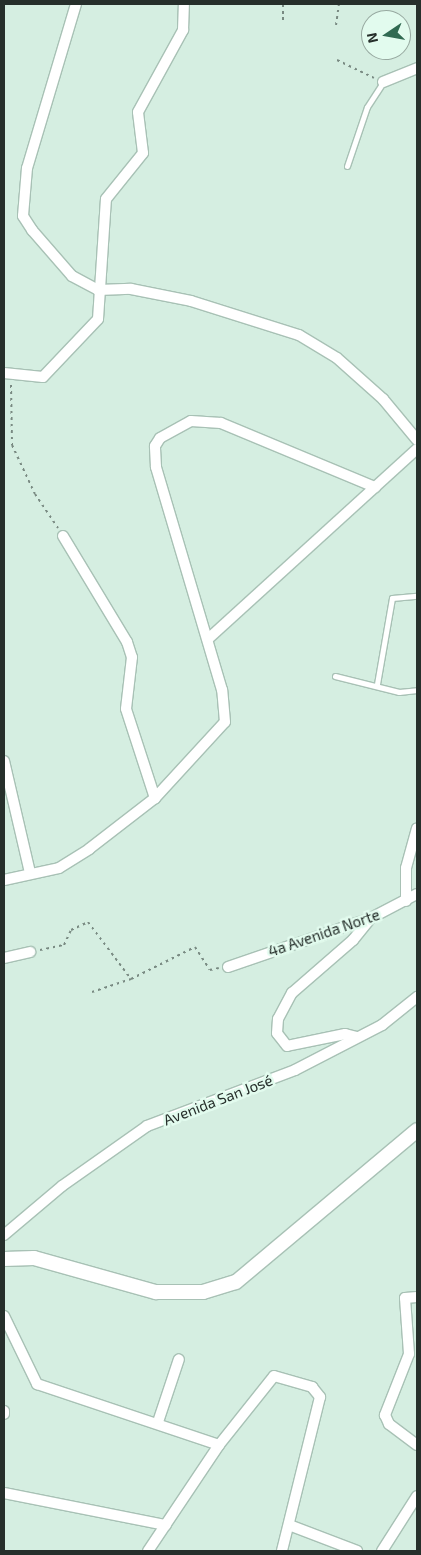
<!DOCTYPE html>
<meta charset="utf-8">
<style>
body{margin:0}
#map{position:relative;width:421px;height:1555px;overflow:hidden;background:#d5eee1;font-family:"Exo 2",sans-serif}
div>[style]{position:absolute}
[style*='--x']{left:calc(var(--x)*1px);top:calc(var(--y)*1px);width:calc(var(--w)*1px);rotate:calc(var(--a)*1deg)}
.path>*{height:2px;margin-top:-1px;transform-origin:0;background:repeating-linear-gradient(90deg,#798a82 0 2.5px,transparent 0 6.5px)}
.roads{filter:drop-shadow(1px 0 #a8c1b5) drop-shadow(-1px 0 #a8c1b5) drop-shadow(0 1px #a8c1b5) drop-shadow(0 -1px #a8c1b5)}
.lane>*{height:5px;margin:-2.5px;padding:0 2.5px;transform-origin:2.5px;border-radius:2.5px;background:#fff}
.street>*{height:10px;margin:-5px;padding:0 5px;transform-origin:5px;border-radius:5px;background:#fff}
.secondary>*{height:14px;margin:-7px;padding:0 7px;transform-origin:7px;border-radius:7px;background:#fff}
span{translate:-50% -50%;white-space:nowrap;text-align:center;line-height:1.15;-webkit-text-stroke:5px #e2fbee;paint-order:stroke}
.street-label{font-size:15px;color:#262f2b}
.frame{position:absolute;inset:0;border:5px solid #262f2b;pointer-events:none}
.north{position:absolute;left:361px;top:10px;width:50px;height:50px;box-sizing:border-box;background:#e2fbee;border:1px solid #97a9a0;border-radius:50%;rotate:258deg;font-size:14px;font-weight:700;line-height:20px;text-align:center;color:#262f2b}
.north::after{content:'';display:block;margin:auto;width:18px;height:22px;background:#316a52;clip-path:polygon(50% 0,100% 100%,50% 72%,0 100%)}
</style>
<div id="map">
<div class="path">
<i style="--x:283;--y:20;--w:16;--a:-90"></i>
<i style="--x:336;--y:25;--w:21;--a:-82"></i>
<i style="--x:337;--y:60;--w:41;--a:25.9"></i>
<i style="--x:11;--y:385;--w:60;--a:89"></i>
<i style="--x:12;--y:445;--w:54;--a:64.9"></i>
<i style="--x:35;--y:494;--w:41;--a:55.9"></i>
<i style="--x:40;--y:950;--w:25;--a:-12"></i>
<i style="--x:64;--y:945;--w:17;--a:-65"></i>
<i style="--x:71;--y:930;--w:19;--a:-25"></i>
<i style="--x:88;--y:922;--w:71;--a:53"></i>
<i style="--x:92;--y:992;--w:41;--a:-18.4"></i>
<i style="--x:131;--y:979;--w:72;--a:-26.6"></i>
<i style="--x:195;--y:947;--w:27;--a:57"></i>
<i style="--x:210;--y:970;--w:9;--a:-13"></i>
</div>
<div class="roads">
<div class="lane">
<i style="--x:347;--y:166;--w:62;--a:-71.3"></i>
<i style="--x:367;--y:107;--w:30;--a:-57"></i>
<i style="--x:335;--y:676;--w:66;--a:14"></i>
<i style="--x:399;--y:692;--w:18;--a:-6"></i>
<i style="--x:377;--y:684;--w:87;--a:-80.1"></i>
<i style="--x:392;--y:598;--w:25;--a:-5"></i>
</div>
<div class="street">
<i style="--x:76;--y:4;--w:171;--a:106.6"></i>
<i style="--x:27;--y:168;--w:48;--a:94.8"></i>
<i style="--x:23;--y:216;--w:17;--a:57"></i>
<i style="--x:32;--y:230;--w:61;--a:49"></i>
<i style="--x:72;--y:276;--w:30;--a:28"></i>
<i style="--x:98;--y:290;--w:33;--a:-2"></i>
<i style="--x:131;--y:289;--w:61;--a:11.3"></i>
<i style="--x:191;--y:301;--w:113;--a:17.5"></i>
<i style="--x:299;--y:335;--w:44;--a:31.2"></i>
<i style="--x:337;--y:358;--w:62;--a:41.7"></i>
<i style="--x:383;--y:399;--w:53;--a:50.3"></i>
<i style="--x:383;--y:82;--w:37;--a:-22"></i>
<i style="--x:4;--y:373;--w:39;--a:6"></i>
<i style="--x:43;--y:377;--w:80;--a:-46.5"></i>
<i style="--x:98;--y:319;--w:120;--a:-86.2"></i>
<i style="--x:106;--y:199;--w:59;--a:-51.2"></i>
<i style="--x:143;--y:153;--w:41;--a:-97"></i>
<i style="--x:138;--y:112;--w:94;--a:-61.2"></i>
<i style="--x:183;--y:30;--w:26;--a:-88"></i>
<i style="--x:63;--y:536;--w:124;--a:58.9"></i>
<i style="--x:127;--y:642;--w:16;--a:72"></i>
<i style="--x:132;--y:657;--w:52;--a:96.6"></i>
<i style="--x:126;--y:709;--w:94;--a:72"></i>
<i style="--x:208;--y:639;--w:282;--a:-42.3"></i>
<i style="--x:4;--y:761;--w:115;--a:76.9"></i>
<i style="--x:4;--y:880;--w:56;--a:-12.3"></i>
<i style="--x:59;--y:868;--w:36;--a:-32"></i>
<i style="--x:89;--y:849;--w:83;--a:-37.7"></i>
<i style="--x:155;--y:798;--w:103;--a:-47.4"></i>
<i style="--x:225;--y:722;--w:32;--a:-95"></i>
<i style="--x:222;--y:690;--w:233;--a:-106.5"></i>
<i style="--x:156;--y:467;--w:21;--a:-93"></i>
<i style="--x:155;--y:446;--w:9;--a:-58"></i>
<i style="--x:160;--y:438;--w:35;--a:-29"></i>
<i style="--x:191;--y:421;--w:30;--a:4"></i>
<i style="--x:221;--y:423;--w:167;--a:22.6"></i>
<i style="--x:406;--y:901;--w:33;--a:-90"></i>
<i style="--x:406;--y:868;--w:41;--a:-74.6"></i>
<i style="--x:4;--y:958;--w:27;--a:-13"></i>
<i style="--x:228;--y:967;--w:151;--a:-18.9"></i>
<i style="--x:371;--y:918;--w:52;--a:-27.6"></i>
<i style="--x:357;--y:1037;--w:12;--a:-166"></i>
<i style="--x:345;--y:1034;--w:59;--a:168.3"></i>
<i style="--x:287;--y:1046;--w:16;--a:-128"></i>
<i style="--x:277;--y:1033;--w:14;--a:-86"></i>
<i style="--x:278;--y:1019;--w:30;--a:-62"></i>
<i style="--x:292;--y:993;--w:81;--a:-41"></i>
<i style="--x:353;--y:940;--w:28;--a:-51"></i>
<i style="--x:4;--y:1235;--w:76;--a:-40.2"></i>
<i style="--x:62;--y:1186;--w:104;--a:-35.2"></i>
<i style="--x:147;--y:1126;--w:158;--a:-20.7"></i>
<i style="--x:295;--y:1070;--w:98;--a:-27.3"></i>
<i style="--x:382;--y:1025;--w:45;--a:-38.7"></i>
<i style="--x:417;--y:1297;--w:12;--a:175"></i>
<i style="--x:405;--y:1298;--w:56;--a:85.9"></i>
<i style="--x:409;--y:1354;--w:66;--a:111.5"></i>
<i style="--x:385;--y:1415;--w:10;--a:66"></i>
<i style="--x:389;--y:1424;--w:35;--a:37"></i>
<i style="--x:4;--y:1316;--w:76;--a:64.1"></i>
<i style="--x:37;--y:1384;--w:192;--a:18.5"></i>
<i style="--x:4;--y:1414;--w:3;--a:-90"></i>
<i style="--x:158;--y:1422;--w:66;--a:-71.6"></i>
<i style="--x:4;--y:1493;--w:165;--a:11.2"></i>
<i style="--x:289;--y:1525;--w:73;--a:20.9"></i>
<i style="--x:148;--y:1551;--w:128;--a:-56.2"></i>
<i style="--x:219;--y:1445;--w:88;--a:-51.4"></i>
<i style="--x:274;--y:1376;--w:40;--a:16"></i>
<i style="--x:312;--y:1387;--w:13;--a:51"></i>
<i style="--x:320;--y:1397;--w:159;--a:103.9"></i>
<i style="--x:382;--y:1551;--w:65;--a:-57.5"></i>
</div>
<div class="secondary">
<i style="--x:4;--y:1259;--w:30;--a:-2"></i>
<i style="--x:34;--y:1258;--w:127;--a:15.6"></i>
<i style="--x:156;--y:1292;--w:47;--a:0"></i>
<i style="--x:203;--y:1292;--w:34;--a:-17"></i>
<i style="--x:236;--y:1282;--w:236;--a:-40"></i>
</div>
</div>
<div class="street-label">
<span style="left:324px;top:933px;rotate:-19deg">4a Avenida Norte</span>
<span style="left:218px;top:1100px;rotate:-21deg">Avenida San José</span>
</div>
<div class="frame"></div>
<div class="north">N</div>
</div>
